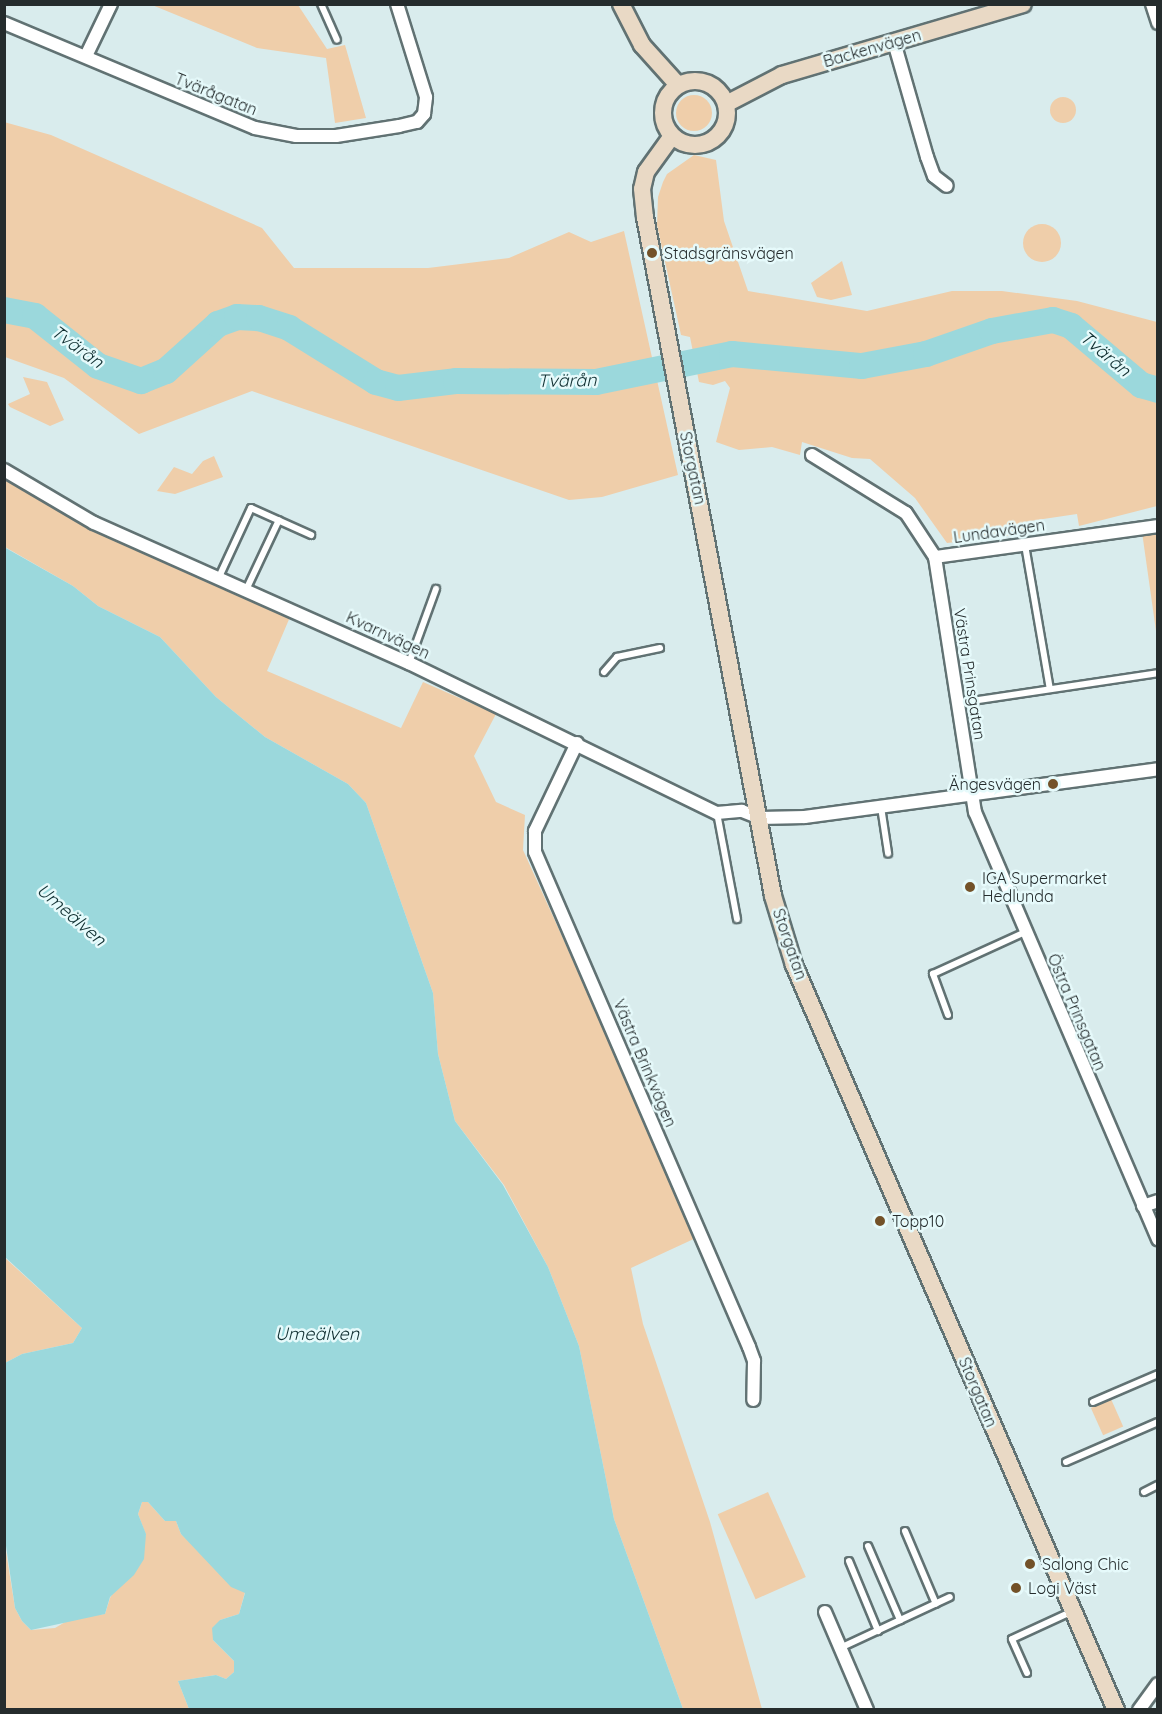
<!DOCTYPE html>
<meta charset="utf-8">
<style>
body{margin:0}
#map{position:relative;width:1162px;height:1714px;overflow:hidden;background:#d9eced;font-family:Quicksand,sans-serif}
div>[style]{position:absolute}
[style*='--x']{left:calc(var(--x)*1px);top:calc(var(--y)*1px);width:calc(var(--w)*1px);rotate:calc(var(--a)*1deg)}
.green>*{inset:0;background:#efceaa;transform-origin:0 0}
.round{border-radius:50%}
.water>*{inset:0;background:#9bd8dc}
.river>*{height:26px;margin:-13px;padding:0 13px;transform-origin:13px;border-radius:13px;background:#9bd8dc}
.roads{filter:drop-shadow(2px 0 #617273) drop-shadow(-2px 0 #617273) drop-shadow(0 2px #617273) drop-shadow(0 -2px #617273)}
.lane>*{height:6px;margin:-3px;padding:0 3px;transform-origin:3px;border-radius:3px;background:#fff}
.street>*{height:12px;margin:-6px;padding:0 6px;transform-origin:6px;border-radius:6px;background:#fff}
.secondary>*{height:16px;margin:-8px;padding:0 8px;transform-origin:8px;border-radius:8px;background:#e9d9c5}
.secondary>.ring{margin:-8px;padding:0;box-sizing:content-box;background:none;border:16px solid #e9d9c5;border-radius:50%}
.dots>*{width:16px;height:16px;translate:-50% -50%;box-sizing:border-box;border:3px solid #e6fafb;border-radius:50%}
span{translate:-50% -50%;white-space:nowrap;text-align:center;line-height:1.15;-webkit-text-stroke:5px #e6fafb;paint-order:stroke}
.street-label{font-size:16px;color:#252c2d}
.poi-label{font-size:16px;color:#252c2d}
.left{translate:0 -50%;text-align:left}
.right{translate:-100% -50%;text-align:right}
.water-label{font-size:18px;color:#102f31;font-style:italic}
.frame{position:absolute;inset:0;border:6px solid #252c2d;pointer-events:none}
</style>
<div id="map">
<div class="green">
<i style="clip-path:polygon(152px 5px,298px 5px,327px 49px,345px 45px,366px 118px,335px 123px,326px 58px,257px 48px)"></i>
<i class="round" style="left:676px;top:95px;width:36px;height:36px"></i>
<i class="round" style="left:1050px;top:97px;width:26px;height:26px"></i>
<i style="clip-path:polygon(4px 122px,51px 135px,262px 228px,294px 268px,428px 268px,509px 258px,569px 232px,591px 242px,624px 231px,678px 475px,602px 497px,569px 500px,252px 391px,139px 434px,64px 378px,5px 357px)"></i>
<i style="clip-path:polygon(694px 155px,716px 160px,724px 221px,748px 291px,867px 311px,952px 291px,1002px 291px,1077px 301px,1157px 322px,1157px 506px,1079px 526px,1077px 514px,1023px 522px,1024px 534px,947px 543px,915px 498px,870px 459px,852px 458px,802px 442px,800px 455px,772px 447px,739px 450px,716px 442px,730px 388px,725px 381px,713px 385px,699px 382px,690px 337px,681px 335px,657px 225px,658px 197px,663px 182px,667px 174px)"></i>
<i class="round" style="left:1023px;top:224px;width:38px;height:38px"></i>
<i style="clip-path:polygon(842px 261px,852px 295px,831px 300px,817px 297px,811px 283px)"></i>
<i style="clip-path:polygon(23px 377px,47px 382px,64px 420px,50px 426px,10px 407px,8px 404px,30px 394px)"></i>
<i style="clip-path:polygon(214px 456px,223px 477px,175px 494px,157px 491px,174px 467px,192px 474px,203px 461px)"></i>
<i style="clip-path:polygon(4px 470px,55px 504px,293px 610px,267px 671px,401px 728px,423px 682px,496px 714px,474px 756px,496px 802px,525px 815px,523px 850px,698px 1237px,631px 1268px,643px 1324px,710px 1522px,762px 1709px,683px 1709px,614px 1519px,579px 1346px,548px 1267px,504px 1185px,455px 1121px,438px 1054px,433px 993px,366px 803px,348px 784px,265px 737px,216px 697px,160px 637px,98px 606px,73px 586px,5px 547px)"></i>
<i style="clip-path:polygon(1157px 529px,1157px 638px,1142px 532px)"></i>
<i style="clip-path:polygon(4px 1257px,82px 1328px,73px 1343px,22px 1354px,5px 1363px)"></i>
<i style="left:1111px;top:1399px;width:30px;height:22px;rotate:66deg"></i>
<i style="left:768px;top:1492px;width:93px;height:55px;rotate:66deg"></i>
<i style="clip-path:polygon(142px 1502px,148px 1502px,165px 1521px,176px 1521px,181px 1534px,245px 1592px,239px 1614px,220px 1620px,213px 1640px,234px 1661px,234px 1672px,226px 1679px,216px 1675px,178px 1681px,189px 1709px,5px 1709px,4px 1539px,15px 1608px,22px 1621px,31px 1630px,55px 1628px,72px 1618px,105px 1614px,110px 1598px,146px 1535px,138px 1514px)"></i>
</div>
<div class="water">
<i style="clip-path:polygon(4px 547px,73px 586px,98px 606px,160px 637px,216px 697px,265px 737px,348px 784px,366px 803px,433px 993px,438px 1054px,455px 1121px,503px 1185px,548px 1267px,579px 1346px,614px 1519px,683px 1709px,189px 1709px,178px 1681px,216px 1675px,226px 1679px,234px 1672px,234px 1661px,213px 1640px,212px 1628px,220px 1620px,239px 1614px,245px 1593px,231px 1587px,181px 1534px,176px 1521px,165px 1521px,148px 1502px,142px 1502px,138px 1514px,146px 1534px,144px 1559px,134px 1575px,110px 1597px,105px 1614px,31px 1630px,22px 1621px,15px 1608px,5px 1539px,5px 1363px,22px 1354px,73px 1343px,82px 1328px,5px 1257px)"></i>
</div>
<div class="river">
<i style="--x:4;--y:310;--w:32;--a:11"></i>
<i style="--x:35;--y:316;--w:80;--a:38.4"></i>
<i style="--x:98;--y:366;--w:46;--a:19.2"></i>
<i style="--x:141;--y:381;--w:27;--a:-22"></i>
<i style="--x:166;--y:371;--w:70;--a:-42.1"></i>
<i style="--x:218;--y:324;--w:20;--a:-20"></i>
<i style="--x:237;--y:317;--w:22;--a:3"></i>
<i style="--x:259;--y:318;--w:32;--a:18"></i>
<i style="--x:289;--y:328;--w:102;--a:31.8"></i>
<i style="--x:376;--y:382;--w:23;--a:15"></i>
<i style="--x:398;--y:388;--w:58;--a:-6.9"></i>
<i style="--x:456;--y:381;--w:140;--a:0.4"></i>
<i style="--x:596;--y:382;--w:139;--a:-11.6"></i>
<i style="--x:732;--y:354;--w:131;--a:5.3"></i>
<i style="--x:862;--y:366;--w:65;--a:-10.6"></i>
<i style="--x:926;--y:354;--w:70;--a:-19.2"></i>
<i style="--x:992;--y:331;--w:62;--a:-10.2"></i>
<i style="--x:1053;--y:320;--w:19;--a:18"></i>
<i style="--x:1071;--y:326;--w:92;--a:40.1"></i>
<i style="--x:1141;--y:385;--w:18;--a:16"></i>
</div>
<div class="roads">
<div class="lane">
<i style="--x:321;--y:4;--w:39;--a:66"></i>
<i style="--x:1025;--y:545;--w:146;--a:80.2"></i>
<i style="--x:219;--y:577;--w:76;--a:-65.1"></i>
<i style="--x:251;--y:508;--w:66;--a:24.2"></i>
<i style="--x:246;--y:590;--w:77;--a:-64.8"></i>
<i style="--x:409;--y:663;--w:79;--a:-70"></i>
<i style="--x:604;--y:672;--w:20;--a:-49"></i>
<i style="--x:617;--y:657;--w:44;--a:-11.8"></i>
<i style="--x:958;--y:703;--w:202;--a:-8.5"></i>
<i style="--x:881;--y:807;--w:47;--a:81.3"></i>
<i style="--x:717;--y:813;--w:108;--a:79.3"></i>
<i style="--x:948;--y:1015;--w:44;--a:-110.1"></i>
<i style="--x:933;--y:974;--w:101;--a:-24.5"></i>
<i style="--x:1093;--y:1402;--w:71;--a:-23.3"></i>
<i style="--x:1066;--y:1462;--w:100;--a:-23.5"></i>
<i style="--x:1144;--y:1492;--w:16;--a:-27"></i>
<i style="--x:905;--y:1531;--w:79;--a:67"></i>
<i style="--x:868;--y:1546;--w:81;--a:66.6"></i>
<i style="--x:849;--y:1561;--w:76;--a:67.5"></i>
<i style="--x:840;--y:1648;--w:121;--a:-24.9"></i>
<i style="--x:1027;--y:1673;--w:37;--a:-114"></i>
<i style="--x:1012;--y:1639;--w:67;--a:-24.7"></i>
</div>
<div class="street">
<i style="--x:1152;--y:4;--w:20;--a:72"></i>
<i style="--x:4;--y:23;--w:272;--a:22.7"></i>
<i style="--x:255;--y:128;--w:42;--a:11"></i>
<i style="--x:296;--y:136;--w:40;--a:0"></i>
<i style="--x:336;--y:136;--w:64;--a:-9"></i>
<i style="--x:399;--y:126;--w:18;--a:-13"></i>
<i style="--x:417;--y:122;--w:11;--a:-49"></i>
<i style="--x:424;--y:114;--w:17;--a:-83"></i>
<i style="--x:426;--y:97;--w:97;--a:-107.3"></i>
<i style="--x:894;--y:42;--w:120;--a:74"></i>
<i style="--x:927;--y:157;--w:20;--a:70"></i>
<i style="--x:934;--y:176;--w:16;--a:38"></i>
<i style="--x:86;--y:56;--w:58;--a:-64.3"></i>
<i style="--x:812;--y:455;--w:110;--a:31.7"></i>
<i style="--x:906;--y:513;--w:53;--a:56.6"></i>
<i style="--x:935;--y:557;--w:225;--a:-7.9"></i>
<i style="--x:4;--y:470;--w:104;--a:30.5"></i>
<i style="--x:94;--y:523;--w:345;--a:24"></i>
<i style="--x:409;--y:663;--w:343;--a:26"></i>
<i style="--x:717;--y:813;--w:25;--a:-5"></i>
<i style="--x:742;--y:811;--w:19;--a:21"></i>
<i style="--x:760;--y:818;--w:45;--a:-1.3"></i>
<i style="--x:805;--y:817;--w:356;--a:-7.7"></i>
<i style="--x:935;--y:557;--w:258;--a:81.1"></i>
<i style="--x:975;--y:812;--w:465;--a:66.8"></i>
<i style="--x:577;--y:743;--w:98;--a:115.5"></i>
<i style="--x:535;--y:831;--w:21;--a:90"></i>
<i style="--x:535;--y:852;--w:539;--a:66.62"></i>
<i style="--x:749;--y:1347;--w:15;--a:70"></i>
<i style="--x:754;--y:1361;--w:39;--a:91"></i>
<i style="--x:1143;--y:1206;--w:16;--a:-18"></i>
<i style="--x:825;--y:1612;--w:107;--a:66.8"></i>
<i style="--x:1139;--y:1710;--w:32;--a:-54"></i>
</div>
<div class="secondary">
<i style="--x:621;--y:4;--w:46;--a:62.9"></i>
<i style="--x:642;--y:45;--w:54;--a:48"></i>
<i class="ring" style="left:663px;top:81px;width:48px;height:48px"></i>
<i style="--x:726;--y:104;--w:63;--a:-27.4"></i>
<i style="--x:782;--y:75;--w:251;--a:-16.4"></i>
<i style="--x:672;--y:136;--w:44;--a:125.8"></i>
<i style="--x:646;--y:172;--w:17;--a:103"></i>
<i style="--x:642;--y:189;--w:28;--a:84"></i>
<i style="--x:645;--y:217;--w:691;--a:79.32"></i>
<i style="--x:773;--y:896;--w:72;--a:73.1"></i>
<i style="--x:794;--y:965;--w:812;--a:66.63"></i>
</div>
</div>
<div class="dots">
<i style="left:652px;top:253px;background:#735229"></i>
<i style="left:1053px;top:784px;background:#735229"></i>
<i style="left:970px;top:887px;background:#735229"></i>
<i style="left:880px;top:1221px;background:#735229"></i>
<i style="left:1030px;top:1564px;background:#735229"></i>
<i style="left:1016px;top:1588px;background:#735229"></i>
</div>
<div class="street-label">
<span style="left:872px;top:48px;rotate:-16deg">Backenvägen</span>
<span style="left:216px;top:94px;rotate:22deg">Tvärågatan</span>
<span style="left:693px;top:468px;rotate:78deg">Storgatan</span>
<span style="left:999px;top:531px;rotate:-8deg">Lundavägen</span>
<span style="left:388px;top:635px;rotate:25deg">Kvarnvägen</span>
<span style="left:970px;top:674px;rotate:81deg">Västra Prinsgatan</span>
<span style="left:790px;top:944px;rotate:71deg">Storgatan</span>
<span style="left:1077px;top:1012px;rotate:67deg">Östra Prinsgatan</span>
<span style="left:645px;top:1063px;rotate:67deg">Västra Brinkvägen</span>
<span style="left:978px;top:1392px;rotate:67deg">Storgatan</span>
</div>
<div class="poi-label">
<span class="left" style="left:664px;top:253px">Stadsgränsvägen</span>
<span class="right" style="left:1041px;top:784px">Ängesvägen</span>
<span class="left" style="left:982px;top:887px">ICA Supermarket<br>Hedlunda</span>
<span class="left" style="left:892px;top:1221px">Topp10</span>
<span class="left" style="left:1042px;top:1564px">Salong Chic</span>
<span class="left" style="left:1028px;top:1588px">Logi Väst</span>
</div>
<div class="water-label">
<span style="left:77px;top:347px;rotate:36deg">Tvärån</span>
<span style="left:1105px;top:354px;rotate:40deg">Tvärån</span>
<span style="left:567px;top:381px;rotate:-1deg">Tvärån</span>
<span style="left:71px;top:915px;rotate:41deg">Umeälven</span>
<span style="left:317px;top:1334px">Umeälven</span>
</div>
<div class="frame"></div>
</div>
